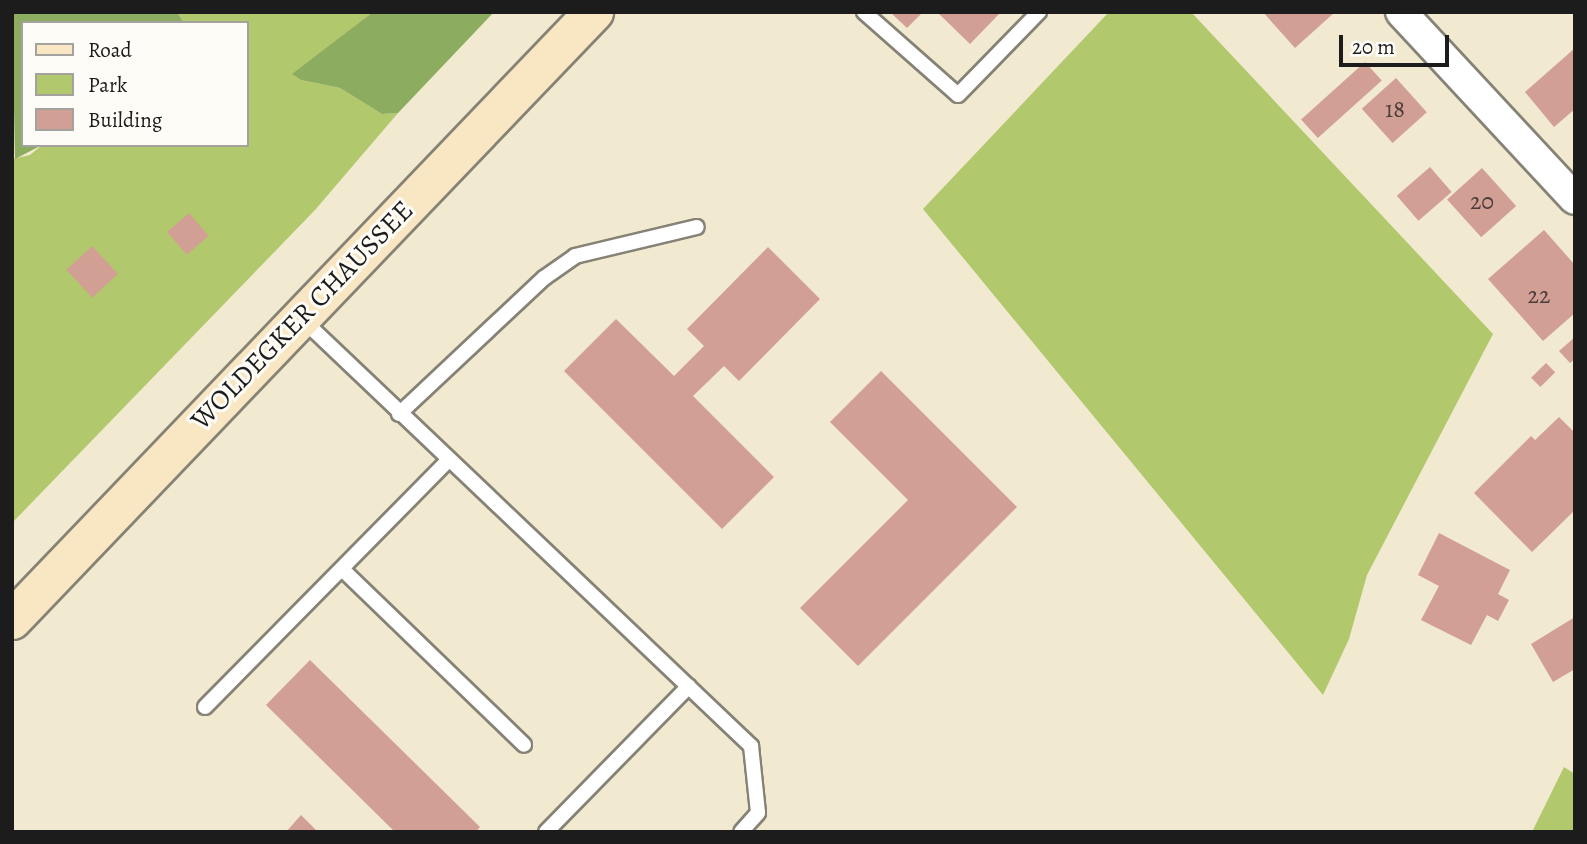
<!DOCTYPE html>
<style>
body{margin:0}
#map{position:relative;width:1587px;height:844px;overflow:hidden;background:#f1e9d0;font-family:Alegreya,serif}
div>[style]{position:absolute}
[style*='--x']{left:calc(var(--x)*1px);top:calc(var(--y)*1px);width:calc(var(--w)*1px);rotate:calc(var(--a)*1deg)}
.green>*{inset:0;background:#b1c86c}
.forest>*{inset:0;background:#8cac60}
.building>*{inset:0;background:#d29f94;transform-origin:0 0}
.roads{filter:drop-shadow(2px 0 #868276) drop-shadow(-2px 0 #868276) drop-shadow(0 2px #868276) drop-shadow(0 -2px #868276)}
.lane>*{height:14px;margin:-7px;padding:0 7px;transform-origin:7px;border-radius:7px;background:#fff}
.street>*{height:30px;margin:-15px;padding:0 15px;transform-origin:15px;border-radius:15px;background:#fff}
.secondary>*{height:38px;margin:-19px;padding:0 19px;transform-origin:19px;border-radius:19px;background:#f9e7c3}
span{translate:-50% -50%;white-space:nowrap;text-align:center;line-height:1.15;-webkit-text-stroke:6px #fdfcf7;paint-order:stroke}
.number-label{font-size:24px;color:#4a3d3a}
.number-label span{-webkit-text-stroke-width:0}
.street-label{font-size:28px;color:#1c1c1c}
.frame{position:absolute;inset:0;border:14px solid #1c1c1c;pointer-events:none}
.legend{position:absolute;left:21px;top:21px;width:228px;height:126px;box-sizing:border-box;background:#fdfcf7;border:2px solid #a3a29f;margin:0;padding:9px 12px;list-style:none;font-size:21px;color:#1c1c1c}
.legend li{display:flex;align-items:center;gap:14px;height:35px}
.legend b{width:35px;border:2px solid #a3a29f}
.scale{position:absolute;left:1339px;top:35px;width:110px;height:32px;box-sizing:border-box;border:4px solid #1c1c1c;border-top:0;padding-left:9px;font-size:21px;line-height:24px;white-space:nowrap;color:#1c1c1c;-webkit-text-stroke:5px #fdfcf7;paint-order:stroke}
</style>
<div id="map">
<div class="green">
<i style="clip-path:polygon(177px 12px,373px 12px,293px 74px,301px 80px,340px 88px,382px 114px,398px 113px,315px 210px,12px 523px,12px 159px,30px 155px,42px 145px,247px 145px,247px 23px,184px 23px)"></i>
<i style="clip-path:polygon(1109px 12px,1191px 12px,1493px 334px,1367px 575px,1349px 639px,1323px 695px,923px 209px)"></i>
<i style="clip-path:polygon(1564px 767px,1575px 774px,1575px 832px,1532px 832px)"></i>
</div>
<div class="forest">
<i style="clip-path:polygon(12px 12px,177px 12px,184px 23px,23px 23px,23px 145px,42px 145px,15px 159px)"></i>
<i style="clip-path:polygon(373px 12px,494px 12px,398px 113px,382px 114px,340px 88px,301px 80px,292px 74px)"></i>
</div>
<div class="building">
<i style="clip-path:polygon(890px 12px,923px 12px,907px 28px)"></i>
<i style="clip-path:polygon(937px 12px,1001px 12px,970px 44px)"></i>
<i style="clip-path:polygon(1263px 12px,1335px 12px,1295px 48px)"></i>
<i style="clip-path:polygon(1575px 48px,1575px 109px,1554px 127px,1525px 92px)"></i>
<i style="left:1365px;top:62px;width:25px;height:86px;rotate:48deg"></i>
<i style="left:1396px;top:78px;width:46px;height:46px;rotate:48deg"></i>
<i style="left:1430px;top:167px;width:33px;height:44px;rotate:49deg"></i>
<i style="left:1482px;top:168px;width:51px;height:47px;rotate:48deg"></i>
<i style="left:189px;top:213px;width:30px;height:29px;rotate:49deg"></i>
<i style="clip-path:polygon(1544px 230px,1575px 265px,1575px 313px,1543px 341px,1488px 279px)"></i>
<i style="left:92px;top:246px;width:38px;height:35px;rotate:47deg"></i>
<i style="clip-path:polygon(768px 247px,820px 299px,739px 381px,724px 366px,693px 396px,774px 477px,722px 529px,564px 371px,616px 319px,674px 376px,704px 346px,687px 329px)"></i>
<i style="clip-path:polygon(1575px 337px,1575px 359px,1570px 363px,1559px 351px)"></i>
<i style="left:1546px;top:363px;width:13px;height:21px;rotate:45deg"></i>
<i style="clip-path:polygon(881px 371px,1017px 507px,858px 666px,800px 608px,908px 500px,830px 422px)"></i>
<i style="clip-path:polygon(1559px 417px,1575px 433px,1575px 510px,1532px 552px,1474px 493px,1531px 436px,1535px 440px)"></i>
<i style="clip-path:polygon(1439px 533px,1510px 570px,1498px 594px,1509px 600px,1498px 621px,1487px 615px,1471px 645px,1421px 620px,1439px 586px,1418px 575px)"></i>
<i style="clip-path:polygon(1575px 617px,1575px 669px,1553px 682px,1531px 644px)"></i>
<i style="clip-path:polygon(310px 660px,480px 827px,476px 832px,395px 832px,266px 705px)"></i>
<i style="clip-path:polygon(301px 815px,318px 832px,286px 832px)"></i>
</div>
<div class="roads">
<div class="lane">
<i style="--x:864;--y:12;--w:125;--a:41.4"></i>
<i style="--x:958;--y:95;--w:116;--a:-45.7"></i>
<i style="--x:302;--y:319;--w:620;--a:43.56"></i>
<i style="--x:751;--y:746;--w:67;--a:84"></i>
<i style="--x:758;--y:813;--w:25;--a:132"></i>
<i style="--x:399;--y:414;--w:199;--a:-43.2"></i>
<i style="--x:544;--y:278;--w:38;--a:-35"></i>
<i style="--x:575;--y:256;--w:125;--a:-13.4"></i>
<i style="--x:342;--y:569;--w:253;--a:44"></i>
<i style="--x:205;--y:707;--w:347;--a:-45.4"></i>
<i style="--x:546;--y:832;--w:204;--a:-45.6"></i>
</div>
<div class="street">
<i style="--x:1401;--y:12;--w:255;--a:47.1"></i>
</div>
<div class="secondary">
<i style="--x:12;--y:620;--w:842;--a:-46.25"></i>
</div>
</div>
<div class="number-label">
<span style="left:1395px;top:110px">18</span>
<span style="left:1482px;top:202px">20</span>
<span style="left:1539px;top:296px">22</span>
</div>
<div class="street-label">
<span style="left:302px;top:315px;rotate:-46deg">WOLDEGKER CHAUSSEE</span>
</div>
<div class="frame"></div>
<ul class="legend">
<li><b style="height:9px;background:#f9e7c3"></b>Road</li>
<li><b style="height:19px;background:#b1c86c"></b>Park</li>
<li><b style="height:19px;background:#d29f94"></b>Building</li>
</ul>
<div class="scale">20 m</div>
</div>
